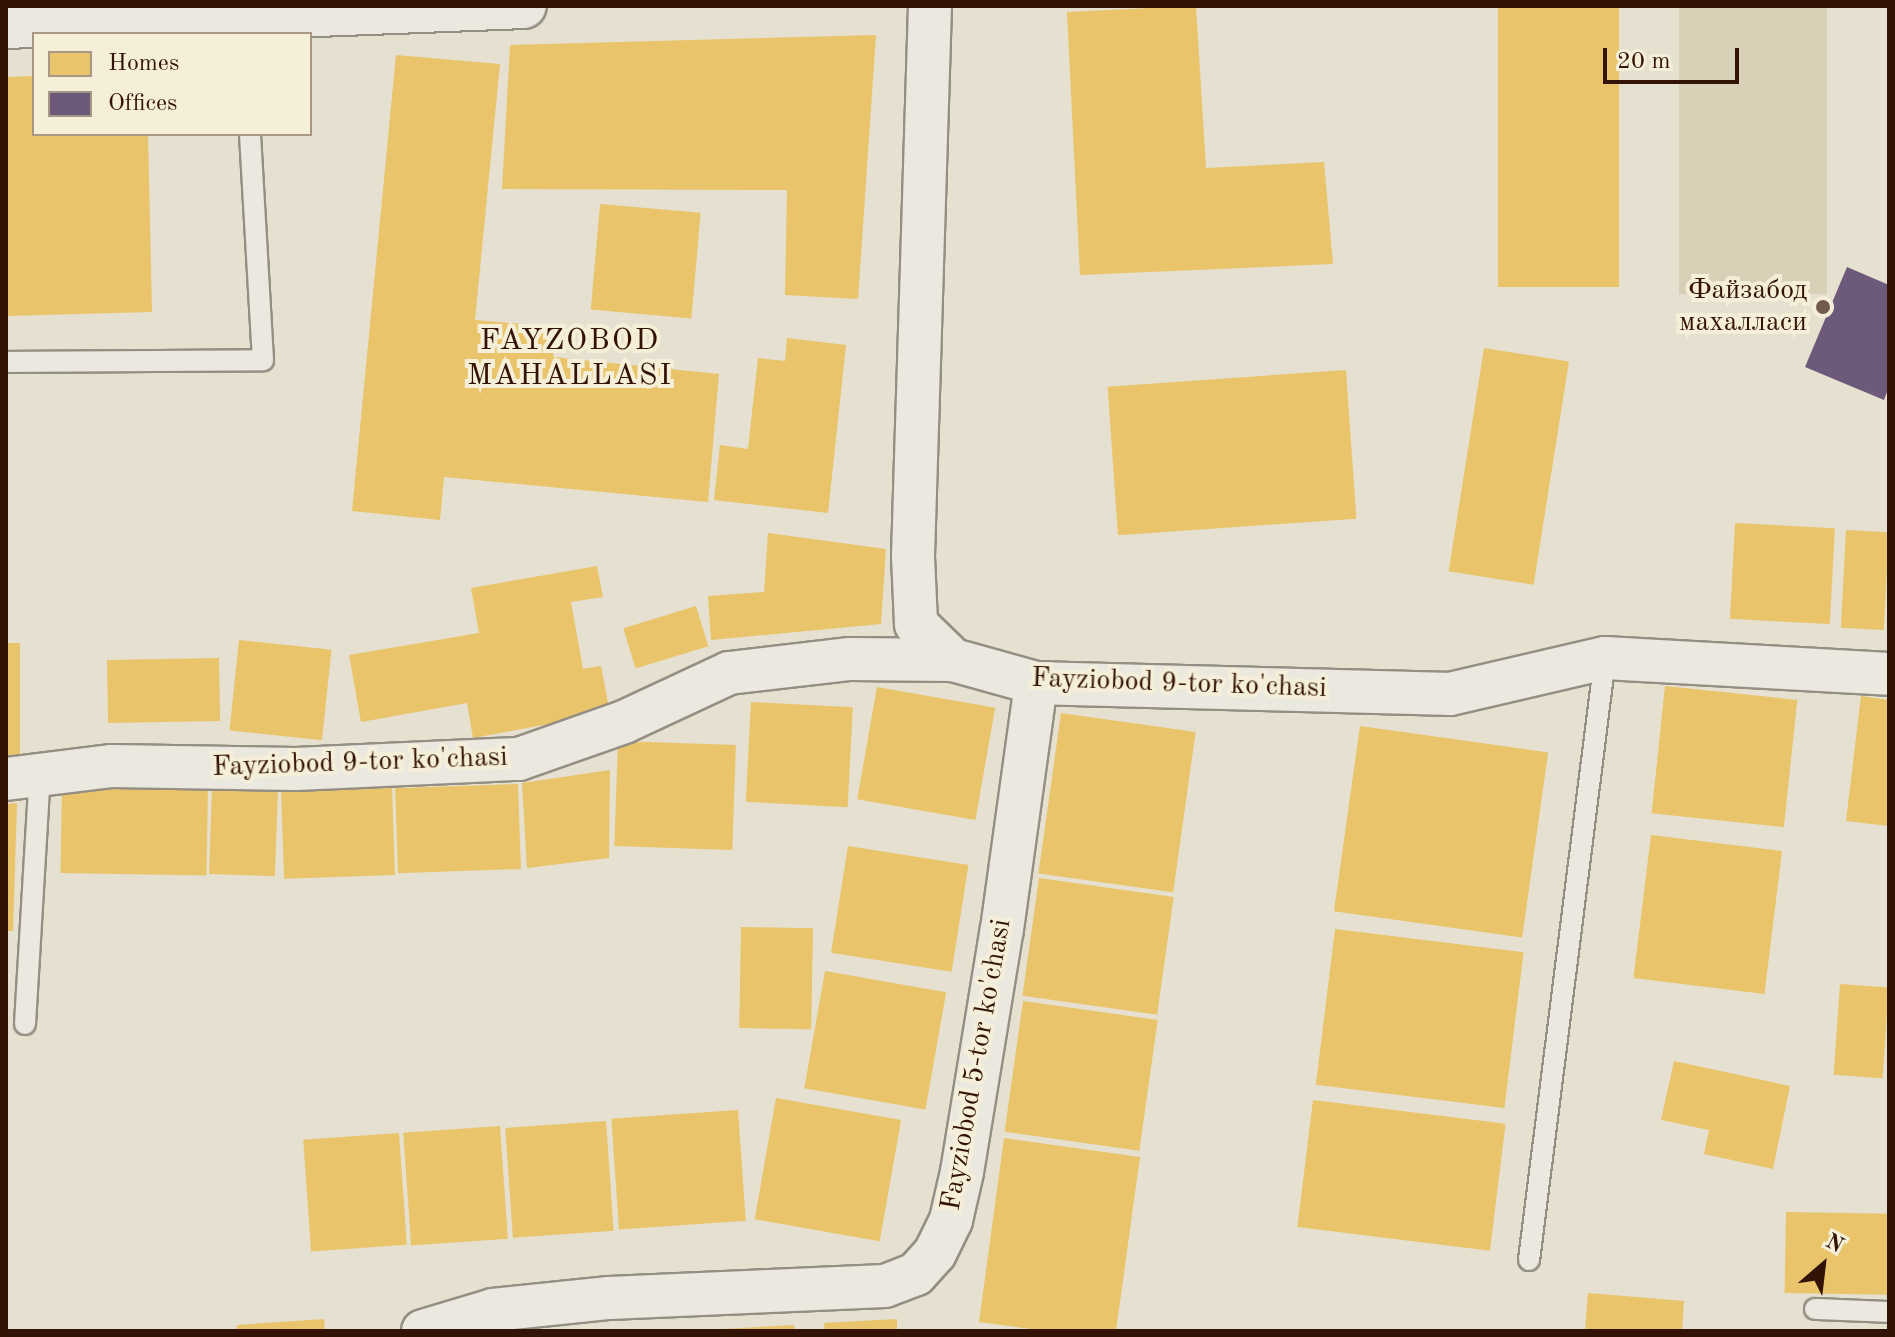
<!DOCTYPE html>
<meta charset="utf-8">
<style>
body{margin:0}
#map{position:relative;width:1895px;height:1337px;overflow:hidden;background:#e5e0cf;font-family:"Old Standard TT",serif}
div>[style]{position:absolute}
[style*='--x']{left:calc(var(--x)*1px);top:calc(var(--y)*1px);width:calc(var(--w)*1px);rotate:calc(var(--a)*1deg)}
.green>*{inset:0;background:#d9d0b8;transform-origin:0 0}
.homes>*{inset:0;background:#e9c46a;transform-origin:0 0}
.offices>*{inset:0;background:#6d597a}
.roads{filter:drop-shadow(2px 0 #958e83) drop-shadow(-2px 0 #958e83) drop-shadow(0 2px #958e83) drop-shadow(0 -2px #958e83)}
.service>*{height:20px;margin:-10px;padding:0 10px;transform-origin:10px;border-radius:10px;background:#ebe8df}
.minor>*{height:42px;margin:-21px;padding:0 21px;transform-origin:21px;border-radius:21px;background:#ebe8df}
.tertiary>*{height:44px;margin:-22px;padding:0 22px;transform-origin:22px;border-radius:22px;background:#ebe8df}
.dots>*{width:22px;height:22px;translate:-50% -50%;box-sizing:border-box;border:4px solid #f5efd9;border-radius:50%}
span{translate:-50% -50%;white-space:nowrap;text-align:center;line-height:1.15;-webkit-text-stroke:8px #f5efd9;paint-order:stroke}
.poi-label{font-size:28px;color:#341307}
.right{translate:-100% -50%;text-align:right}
.street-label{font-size:28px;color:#341307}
.neighbourhood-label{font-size:30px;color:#341307;letter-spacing:2px}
.frame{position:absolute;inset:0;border:8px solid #341307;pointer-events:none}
.legend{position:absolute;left:32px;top:32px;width:280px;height:104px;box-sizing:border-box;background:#f5efd9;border:2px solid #a89785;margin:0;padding:10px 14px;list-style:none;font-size:24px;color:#341307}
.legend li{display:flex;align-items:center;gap:16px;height:40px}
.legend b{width:40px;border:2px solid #a89785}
.north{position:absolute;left:1783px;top:1225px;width:80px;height:80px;-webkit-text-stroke:6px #f5efd9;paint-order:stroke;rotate:28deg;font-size:22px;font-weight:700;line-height:32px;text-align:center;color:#341307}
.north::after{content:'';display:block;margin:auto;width:28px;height:36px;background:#341307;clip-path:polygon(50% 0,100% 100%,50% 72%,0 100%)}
.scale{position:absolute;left:1603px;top:48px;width:136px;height:36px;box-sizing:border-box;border:4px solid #341307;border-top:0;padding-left:10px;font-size:24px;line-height:28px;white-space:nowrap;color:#341307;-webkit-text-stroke:6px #f5efd9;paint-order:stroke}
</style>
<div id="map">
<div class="green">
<i style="left:1679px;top:6px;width:148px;height:288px"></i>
</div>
<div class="homes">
<i style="clip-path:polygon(1193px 6px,1196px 6px,1206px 168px,1324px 162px,1333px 264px,1080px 275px,1067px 12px)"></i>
<i style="left:1498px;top:6px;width:121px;height:281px"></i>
<i style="clip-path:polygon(876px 35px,858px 299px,785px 295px,787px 190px,502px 189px,510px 45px)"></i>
<i style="clip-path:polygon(396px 55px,500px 64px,475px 320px,556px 327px,553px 357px,719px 374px,708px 502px,444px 477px,440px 520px,352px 511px)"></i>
<i style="clip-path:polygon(34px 76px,34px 134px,148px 134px,152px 312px,6px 316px,6px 77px)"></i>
<i style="left:600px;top:204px;width:101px;height:106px;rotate:5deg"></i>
<i style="clip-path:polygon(787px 338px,846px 345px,828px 513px,714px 500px,720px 445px,748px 449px,758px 358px,785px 361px)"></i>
<i style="left:1484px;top:348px;width:86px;height:226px;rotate:9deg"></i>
<i style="left:1346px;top:370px;width:149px;height:239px;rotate:86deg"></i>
<i style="left:1735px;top:523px;width:100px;height:96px;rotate:3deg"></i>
<i style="left:1846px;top:530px;width:43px;height:98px;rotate:3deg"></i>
<i style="clip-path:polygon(768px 533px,886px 549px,881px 624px,711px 640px,708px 596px,764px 592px)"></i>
<i style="clip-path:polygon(597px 566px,603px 597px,571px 602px,583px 669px,601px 666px,610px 713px,473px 738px,467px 703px,361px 722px,349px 655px,479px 633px,471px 588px)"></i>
<i style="left:696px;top:606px;width:42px;height:76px;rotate:73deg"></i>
<i style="left:239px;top:640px;width:93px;height:91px;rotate:6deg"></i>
<i style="left:6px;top:643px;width:14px;height:112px"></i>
<i style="left:219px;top:658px;width:63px;height:112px;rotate:89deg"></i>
<i style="left:1665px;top:686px;width:133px;height:128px;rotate:6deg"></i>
<i style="left:877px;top:687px;width:120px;height:114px;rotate:10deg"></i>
<i style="clip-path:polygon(1861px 696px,1889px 700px,1889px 826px,1846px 821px)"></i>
<i style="left:751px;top:702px;width:102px;height:100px;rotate:3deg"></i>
<i style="left:1061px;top:713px;width:136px;height:162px;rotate:8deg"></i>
<i style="left:1360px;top:726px;width:190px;height:187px;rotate:8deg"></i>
<i style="left:618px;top:741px;width:118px;height:105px;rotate:2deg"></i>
<i style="clip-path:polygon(610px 770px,609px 858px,527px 868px,522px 783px)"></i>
<i style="left:518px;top:784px;width:85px;height:123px;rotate:88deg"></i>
<i style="left:62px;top:786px;width:146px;height:87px;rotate:1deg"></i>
<i style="left:212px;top:788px;width:66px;height:86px;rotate:2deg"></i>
<i style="left:392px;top:788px;width:87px;height:111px;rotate:88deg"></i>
<i style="clip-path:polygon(17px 803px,13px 931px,6px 931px,6px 804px)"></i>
<i style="left:1651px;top:835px;width:132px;height:144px;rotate:7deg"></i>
<i style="left:848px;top:846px;width:122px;height:108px;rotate:9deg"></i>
<i style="left:1039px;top:878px;width:136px;height:119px;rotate:8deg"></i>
<i style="left:741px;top:927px;width:72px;height:101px;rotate:1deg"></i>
<i style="left:1335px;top:929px;width:190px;height:157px;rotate:7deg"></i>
<i style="left:825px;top:971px;width:123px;height:119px;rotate:10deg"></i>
<i style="left:1840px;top:984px;width:49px;height:91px;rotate:4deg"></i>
<i style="left:1023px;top:1001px;width:136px;height:132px;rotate:8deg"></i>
<i style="clip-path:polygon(1674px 1061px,1790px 1086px,1773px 1169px,1704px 1154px,1709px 1130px,1661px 1120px)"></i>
<i style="left:776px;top:1098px;width:127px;height:123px;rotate:10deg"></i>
<i style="left:1313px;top:1100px;width:194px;height:128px;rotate:7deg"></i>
<i style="left:738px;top:1110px;width:111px;height:127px;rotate:86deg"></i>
<i style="left:606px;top:1121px;width:110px;height:101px;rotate:86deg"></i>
<i style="left:500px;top:1126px;width:113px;height:97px;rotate:86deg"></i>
<i style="left:399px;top:1133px;width:112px;height:96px;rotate:86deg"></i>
<i style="clip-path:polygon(1004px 1138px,1140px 1157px,1116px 1331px,1047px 1331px,979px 1322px)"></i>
<i style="left:1786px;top:1212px;width:103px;height:81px;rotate:1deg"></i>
<i style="clip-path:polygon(1588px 1293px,1684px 1301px,1682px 1331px,1585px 1331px)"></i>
<i style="clip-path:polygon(324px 1319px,325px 1331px,237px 1331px,237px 1325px)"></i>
<i style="clip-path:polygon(897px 1319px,897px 1331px,825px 1331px,824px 1323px)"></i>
<i style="clip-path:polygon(794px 1325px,795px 1331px,724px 1331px,723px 1329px)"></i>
</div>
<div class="offices">
<i style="clip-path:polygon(1847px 267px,1889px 285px,1889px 387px,1884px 400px,1805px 367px)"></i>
</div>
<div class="roads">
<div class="service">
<i style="--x:6;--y:362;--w:257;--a:-0.4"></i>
<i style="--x:263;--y:360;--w:226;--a:-93.3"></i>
<i style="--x:25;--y:1024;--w:249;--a:-86.6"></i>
<i style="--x:1529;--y:1260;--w:607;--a:-82.8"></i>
<i style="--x:1815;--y:1309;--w:74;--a:2.3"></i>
</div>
<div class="minor">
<i style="--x:930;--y:6;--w:551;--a:91.77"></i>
<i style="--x:913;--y:557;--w:67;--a:87.4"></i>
<i style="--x:916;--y:624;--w:52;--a:44.2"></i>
<i style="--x:6;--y:779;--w:107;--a:-7"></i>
<i style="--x:112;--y:766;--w:184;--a:0.9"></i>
<i style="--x:296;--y:769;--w:223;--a:-2.6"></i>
<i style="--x:519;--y:759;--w:111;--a:-19.4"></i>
<i style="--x:624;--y:722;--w:116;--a:-25"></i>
<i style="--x:729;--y:673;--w:122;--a:-6.6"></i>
<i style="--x:850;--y:659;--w:103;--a:0.6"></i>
<i style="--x:953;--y:660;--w:86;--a:15.5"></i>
<i style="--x:1036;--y:683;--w:414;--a:1.5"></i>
<i style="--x:1450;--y:694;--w:159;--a:-13.1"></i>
<i style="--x:1605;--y:658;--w:284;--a:3.2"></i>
<i style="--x:423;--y:1331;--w:73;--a:-16.7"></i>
<i style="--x:493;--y:1310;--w:117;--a:-5.9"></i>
<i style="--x:609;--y:1298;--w:276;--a:-2.5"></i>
<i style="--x:885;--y:1286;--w:33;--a:-21"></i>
<i style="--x:916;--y:1274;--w:28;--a:-48"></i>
<i style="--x:935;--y:1253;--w:37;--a:-64"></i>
<i style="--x:951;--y:1220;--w:49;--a:-77.1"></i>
<i style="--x:962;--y:1172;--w:246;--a:-80.7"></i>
<i style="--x:1002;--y:929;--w:248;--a:-82.1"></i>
</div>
<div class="tertiary">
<i style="--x:6;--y:26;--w:518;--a:-2.21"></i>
</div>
</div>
<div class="dots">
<i style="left:1823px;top:307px;background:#725b4d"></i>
</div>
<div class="poi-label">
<span class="right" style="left:1807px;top:307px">Файзабод<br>махалласи</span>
</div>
<div class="street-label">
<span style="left:1179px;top:684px;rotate:2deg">Fayziobod 9-tor ko'chasi</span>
<span style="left:360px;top:763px;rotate:-2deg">Fayziobod 9-tor ko'chasi</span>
<span style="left:977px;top:1065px;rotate:-80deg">Fayziobod 5-tor ko'chasi</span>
</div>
<div class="neighbourhood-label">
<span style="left:570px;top:358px">FAYZOBOD<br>MAHALLASI</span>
</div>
<div class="frame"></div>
<ul class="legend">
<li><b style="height:22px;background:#e9c46a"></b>Homes</li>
<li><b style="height:22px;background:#6d597a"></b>Offices</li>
</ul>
<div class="north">N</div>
<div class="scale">20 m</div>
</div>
